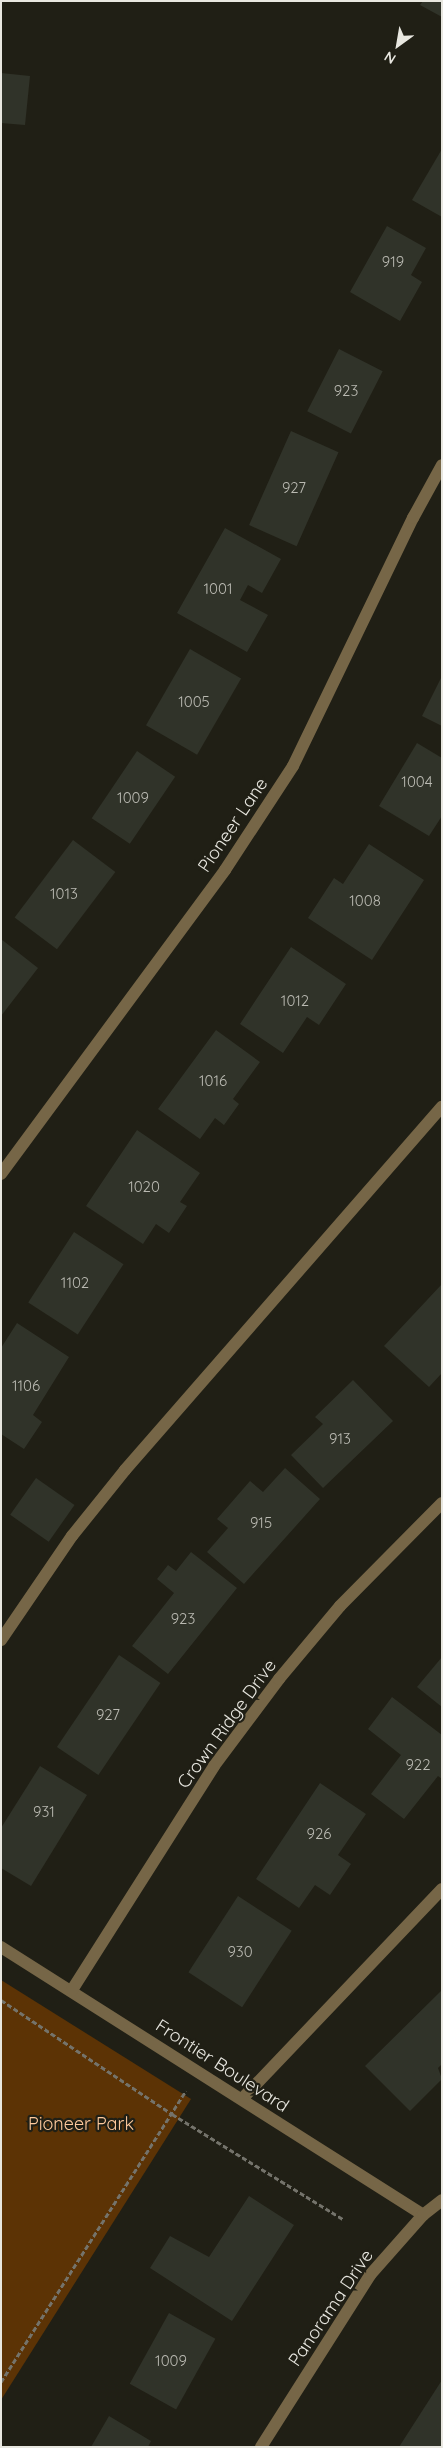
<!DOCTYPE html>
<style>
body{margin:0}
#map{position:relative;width:443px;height:2448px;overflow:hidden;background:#201f15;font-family:Quicksand,sans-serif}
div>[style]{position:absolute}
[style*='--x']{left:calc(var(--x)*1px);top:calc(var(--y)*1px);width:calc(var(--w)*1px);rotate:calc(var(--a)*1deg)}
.green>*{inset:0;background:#5c3305}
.building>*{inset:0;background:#303329;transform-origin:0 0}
.path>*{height:3px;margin-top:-1.5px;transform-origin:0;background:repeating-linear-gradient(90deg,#74736b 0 5px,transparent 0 7.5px)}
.lane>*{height:12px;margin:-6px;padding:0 6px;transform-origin:6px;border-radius:6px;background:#766647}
.street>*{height:12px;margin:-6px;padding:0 6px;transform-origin:6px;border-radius:6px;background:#766647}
span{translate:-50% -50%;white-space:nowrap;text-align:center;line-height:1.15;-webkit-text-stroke:4.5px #201f15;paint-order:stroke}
.number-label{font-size:15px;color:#babab2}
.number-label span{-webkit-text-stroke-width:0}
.street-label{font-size:18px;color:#e8e7e0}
.park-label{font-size:18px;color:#fec99c}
.frame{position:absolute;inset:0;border:2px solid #e8e7e0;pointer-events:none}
.north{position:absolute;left:373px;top:20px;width:50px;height:50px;-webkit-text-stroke:4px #201f15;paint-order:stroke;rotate:212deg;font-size:14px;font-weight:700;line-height:20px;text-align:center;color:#e8e7e0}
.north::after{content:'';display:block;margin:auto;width:18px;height:22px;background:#e8e7e0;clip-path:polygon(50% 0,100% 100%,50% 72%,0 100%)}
</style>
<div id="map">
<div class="green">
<i style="clip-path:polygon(1px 1980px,191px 2099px,1px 2400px)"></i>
</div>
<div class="building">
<i style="clip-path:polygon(423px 1px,442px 1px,442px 17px,420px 5px)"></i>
<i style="clip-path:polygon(1px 73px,30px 76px,25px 125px,1px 123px)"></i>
<i style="clip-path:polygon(442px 149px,442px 217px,412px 200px)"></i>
<i style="clip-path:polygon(387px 226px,426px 248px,411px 275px,422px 282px,400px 321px,350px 292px)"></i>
<i style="left:339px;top:349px;width:49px;height:70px;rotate:27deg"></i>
<i style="left:291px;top:431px;width:52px;height:103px;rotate:24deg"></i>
<i style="clip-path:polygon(225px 528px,281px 559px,262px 593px,248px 585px,240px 600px,268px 615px,247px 652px,177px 613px)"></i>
<i style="left:190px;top:649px;width:59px;height:88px;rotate:30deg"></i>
<i style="clip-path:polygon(442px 676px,442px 726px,422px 716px)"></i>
<i style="clip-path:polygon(417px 743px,442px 758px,442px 816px,429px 836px,379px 806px)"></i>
<i style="left:137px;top:751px;width:46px;height:81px;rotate:34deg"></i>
<i style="left:73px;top:840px;width:53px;height:97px;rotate:37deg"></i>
<i style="clip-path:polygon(369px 844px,424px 880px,372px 960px,308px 918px,334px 878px,343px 884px)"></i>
<i style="clip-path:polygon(1px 939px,38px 968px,1px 1016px)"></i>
<i style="clip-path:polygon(291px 947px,346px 984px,319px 1025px,307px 1017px,283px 1053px,240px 1024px)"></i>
<i style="clip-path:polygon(216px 1030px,260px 1062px,233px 1099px,239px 1104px,224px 1125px,215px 1118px,200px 1139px,158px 1109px)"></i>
<i style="clip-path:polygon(137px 1130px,200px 1173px,180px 1202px,187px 1206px,169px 1233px,156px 1224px,143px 1244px,86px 1206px)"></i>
<i style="left:74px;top:1232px;width:59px;height:84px;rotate:33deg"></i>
<i style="clip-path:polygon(442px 1284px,442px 1373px,429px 1387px,384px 1346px)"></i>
<i style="clip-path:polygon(17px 1323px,69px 1357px,33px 1415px,42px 1422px,24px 1449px,1px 1434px,1px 1348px)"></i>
<i style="clip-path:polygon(353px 1380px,393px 1421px,323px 1488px,291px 1455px,323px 1424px,315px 1417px)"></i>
<i style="clip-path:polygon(285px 1468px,320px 1499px,244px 1584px,207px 1552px,228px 1528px,217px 1519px,250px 1481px,263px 1492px)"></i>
<i style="left:36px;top:1478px;width:47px;height:45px;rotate:35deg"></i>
<i style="clip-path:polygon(191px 1552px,237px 1588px,168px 1674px,132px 1646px,174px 1593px,157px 1579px,168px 1565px,176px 1571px)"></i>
<i style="left:119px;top:1655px;width:50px;height:111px;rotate:34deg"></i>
<i style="clip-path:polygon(442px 1657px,442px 1707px,417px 1687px)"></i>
<i style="clip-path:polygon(392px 1697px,442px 1735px,442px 1779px,438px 1776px,404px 1819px,371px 1794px,401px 1755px,368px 1729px)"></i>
<i style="clip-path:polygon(40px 1766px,87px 1795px,31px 1886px,1px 1868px,1px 1828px)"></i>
<i style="clip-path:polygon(320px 1783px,366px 1814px,338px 1855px,351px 1864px,330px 1895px,315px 1885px,299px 1908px,256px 1879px)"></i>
<i style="left:238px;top:1896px;width:64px;height:91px;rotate:33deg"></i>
<i style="clip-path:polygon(442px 1990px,442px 2064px,438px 2068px,442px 2079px,410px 2111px,365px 2066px)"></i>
<i style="clip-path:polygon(249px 2196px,294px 2225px,232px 2321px,150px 2268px,170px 2236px,209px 2257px)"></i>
<i style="left:169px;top:2313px;width:53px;height:81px;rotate:29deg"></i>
<i style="clip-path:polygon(442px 2380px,442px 2447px,399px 2447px)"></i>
<i style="clip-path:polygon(109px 2416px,151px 2441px,148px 2447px,91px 2447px)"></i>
</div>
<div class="path">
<i style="--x:1;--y:2000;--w:206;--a:33.7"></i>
<i style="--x:172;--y:2114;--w:201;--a:31.6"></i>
<i style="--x:1;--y:2382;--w:345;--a:-57.6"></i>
</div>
<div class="lane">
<i style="--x:1;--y:1640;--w:126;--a:-55.7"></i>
<i style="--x:72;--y:1536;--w:85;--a:-51.2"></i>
<i style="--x:125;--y:1470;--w:482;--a:-48.9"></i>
<i style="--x:242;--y:2099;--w:290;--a:-46.4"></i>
</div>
<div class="street">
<i style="--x:1;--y:1174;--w:378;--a:-53.6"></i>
<i style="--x:225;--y:870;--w:124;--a:-56.8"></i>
<i style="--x:293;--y:766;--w:276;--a:-64.2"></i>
<i style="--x:413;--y:518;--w:60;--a:-61.3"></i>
<i style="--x:1;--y:1947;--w:500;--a:32.4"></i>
<i style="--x:72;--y:1990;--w:265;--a:-57.6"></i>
<i style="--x:214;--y:1766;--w:109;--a:-53.2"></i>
<i style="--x:279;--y:1679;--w:95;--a:-50.1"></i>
<i style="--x:340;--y:1606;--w:145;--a:-45.3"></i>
<i style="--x:261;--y:2447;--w:204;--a:-57.6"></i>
<i style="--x:370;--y:2275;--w:80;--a:-48.5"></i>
<i style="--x:423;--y:2215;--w:24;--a:-38"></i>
</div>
<div class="number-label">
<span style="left:393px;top:262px">919</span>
<span style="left:346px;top:391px">923</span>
<span style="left:294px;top:488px">927</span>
<span style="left:218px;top:589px">1001</span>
<span style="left:194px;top:702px">1005</span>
<span style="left:417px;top:782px">1004</span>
<span style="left:133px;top:798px">1009</span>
<span style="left:64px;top:894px">1013</span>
<span style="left:365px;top:901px">1008</span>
<span style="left:295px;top:1001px">1012</span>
<span style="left:213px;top:1081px">1016</span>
<span style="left:144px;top:1187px">1020</span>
<span style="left:75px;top:1283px">1102</span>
<span style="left:26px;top:1386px">1106</span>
<span style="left:340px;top:1439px">913</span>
<span style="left:261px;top:1523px">915</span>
<span style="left:183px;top:1619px">923</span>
<span style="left:108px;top:1715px">927</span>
<span style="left:418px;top:1765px">922</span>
<span style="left:44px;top:1812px">931</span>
<span style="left:319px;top:1834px">926</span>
<span style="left:240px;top:1952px">930</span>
<span style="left:171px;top:2361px">1009</span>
</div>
<div class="street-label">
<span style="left:233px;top:825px;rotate:-56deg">Pioneer Lane</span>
<span style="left:227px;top:1724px;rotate:-54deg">Crown Ridge Drive</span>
<span style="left:222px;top:2066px;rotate:33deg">Frontier Boulevard</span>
<span style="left:331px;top:2308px;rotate:-56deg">Panorama Drive</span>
</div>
<div class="park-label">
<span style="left:81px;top:2124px">Pioneer Park</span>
</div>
<div class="frame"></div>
<div class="north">N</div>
</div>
